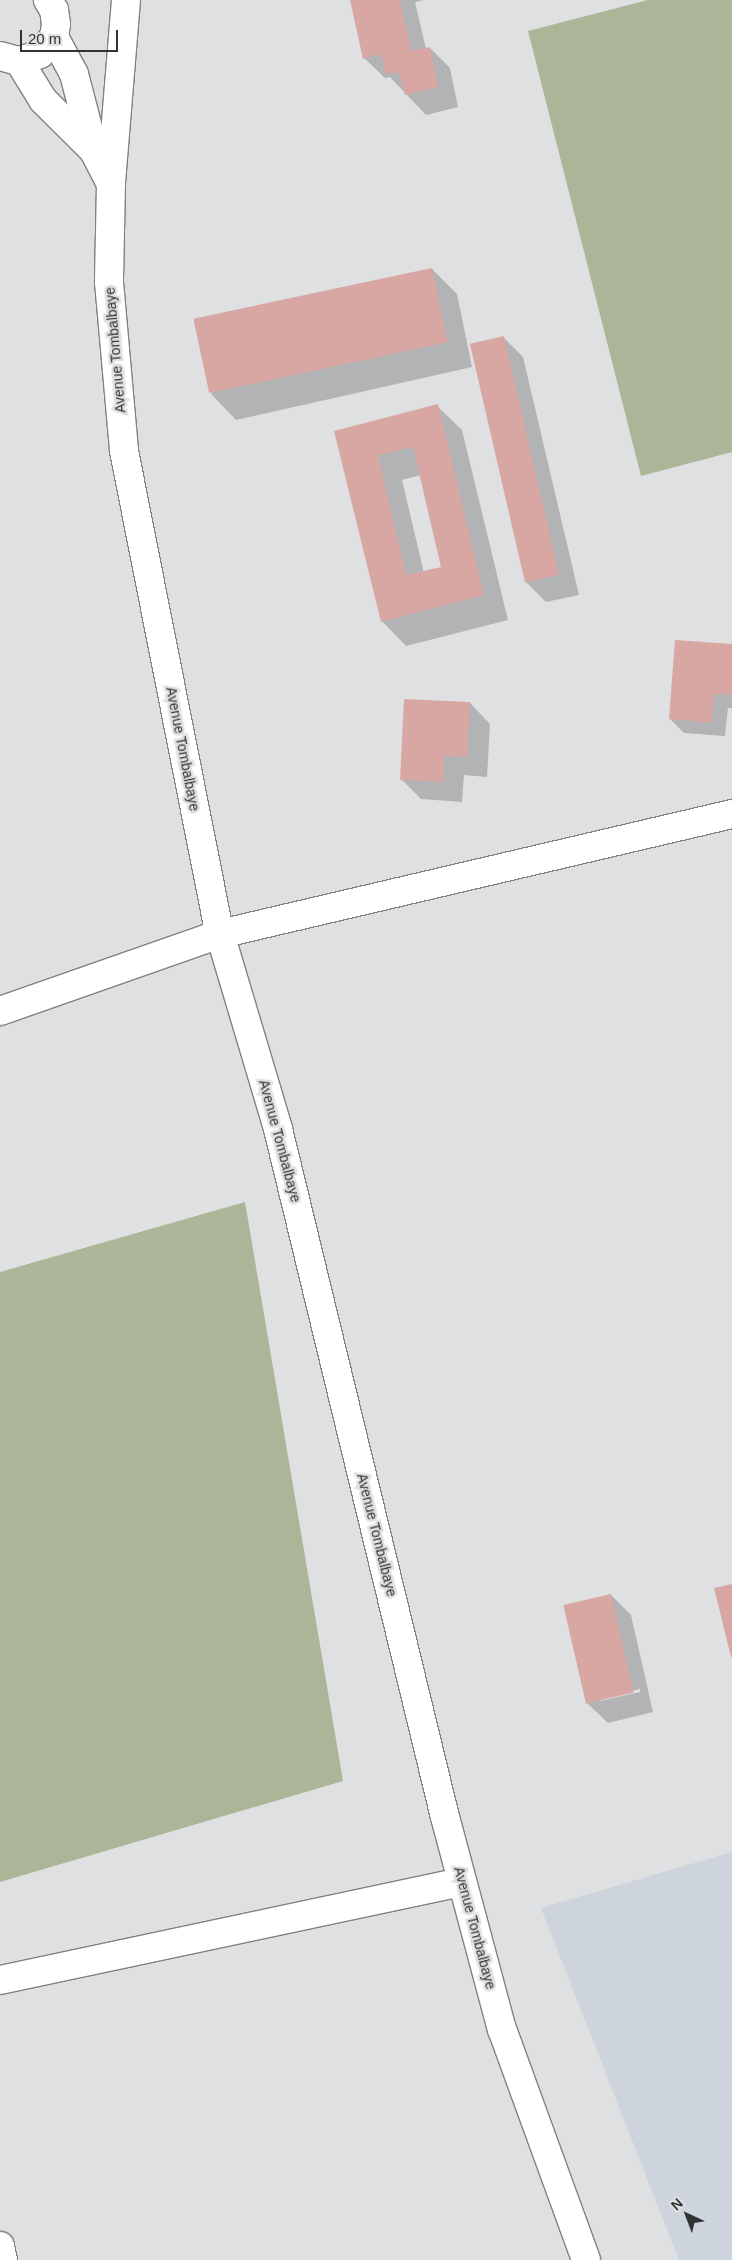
<!DOCTYPE html>
<style>
body{margin:0}
#map{position:relative;width:732px;height:2260px;overflow:hidden;background:#dee0e1;font-family:Arial,sans-serif}
div>[style]{position:absolute}
[style*='--x']{left:calc(var(--x)*1px);top:calc(var(--y)*1px);width:calc(var(--w)*1px);rotate:calc(var(--a)*1deg)}
.built>*{inset:0;background:#cdd4db}
.green>*{inset:0;background:#acb598}
.shadow>*{inset:0;background:#0003}
.building>*{inset:0;background:#d8a7a4;transform-origin:0 0}
.roads{filter:drop-shadow(1px 0 #808182) drop-shadow(-1px 0 #808182) drop-shadow(0 1px #808182) drop-shadow(0 -1px #808182)}
.minor>*{height:28px;margin:-14px;padding:0 14px;transform-origin:14px;border-radius:14px;background:#fff}
.tertiary>*{height:28px;margin:-14px;padding:0 14px;transform-origin:14px;border-radius:14px;background:#fff}
.secondary>*{height:28px;margin:-14px;padding:0 14px;transform-origin:14px;border-radius:14px;background:#fff}
span{translate:-50% -50%;white-space:nowrap;text-align:center;line-height:1.15;-webkit-text-stroke:5px #dee0e1;paint-order:stroke}
.street-label{font-size:14px;color:#313232}
.north{position:absolute;left:662px;top:2190px;width:50px;height:50px;-webkit-text-stroke:4px #dee0e1;paint-order:stroke;rotate:317deg;font-size:14px;font-weight:700;line-height:20px;text-align:center;color:#313232}
.north::after{content:'';display:block;margin:auto;width:18px;height:22px;background:#313232;clip-path:polygon(50% 0,100% 100%,50% 72%,0 100%)}
.scale{position:absolute;left:20px;top:30px;width:98px;height:22px;box-sizing:border-box;border:2px solid #313232;border-top:0;padding-left:6px;font-size:15px;line-height:18px;white-space:nowrap;color:#313232;-webkit-text-stroke:4px #dee0e1;paint-order:stroke}
</style>
<div id="map">
<div class="built">
<i style="clip-path:polygon(732px 1852px,732px 2260px,679px 2260px,541px 1908px)"></i>
</div>
<div class="green">
<i style="clip-path:polygon(648px 0,732px 0,732px 452px,641px 476px,528px 31px)"></i>
<i style="clip-path:polygon(245px 1202px,343px 1781px,0 1882px,0 1272px)"></i>
</div>
<div class="shadow">
<i style="clip-path:polygon(352px 0,424px 0,415px 2px,426px 49px,430px 48px,450px 68px,458px 107px,426px 115px,390px 77px,385px 78px,364px 58px)"></i>
<i style="clip-path:polygon(432px 269px,457px 294px,472px 367px,236px 420px,212px 395px,196px 322px)"></i>
<i style="clip-path:polygon(503px 337px,523px 357px,579px 595px,546px 602px,526px 582px)"></i>
<i style="clip-path:polygon(evenodd,437px 406px,462px 430px,508px 620px,406px 646px,382px 621px,335px 432px,437px 406px,421px 475px,443px 568px,424px 573px,402px 480px,421px 475px)"></i>
<i style="clip-path:polygon(732px 645px,732px 708px,728px 708px,725px 736px,684px 733px,670px 719px)"></i>
<i style="clip-path:polygon(470px 703px,490px 724px,487px 777px,464px 775px,462px 802px,421px 799px,401px 779px)"></i>
<i style="clip-path:polygon(evenodd,611px 1595px,631px 1615px,653px 1712px,608px 1723px,587px 1703px,611px 1595px,640px 1689px,640px 1692px,600px 1701px,600px 1699px,640px 1689px)"></i>
</div>
<div class="building">
<i style="clip-path:polygon(350px 0,400px 0,411px 51px,430px 47px,438px 87px,405px 95px,399px 72px,386px 75px,381px 54px,363px 59px)"></i>
<i style="left:432px;top:268px;width:76px;height:244px;rotate:78deg"></i>
<i style="left:504px;top:336px;width:245px;height:35px;rotate:77deg"></i>
<i style="clip-path:polygon(evenodd,438px 404px,484px 595px,381px 622px,334px 431px,438px 404px,413px 447px,441px 567px,406px 575px,378px 455px,413px 447px)"></i>
<i style="clip-path:polygon(675px 640px,732px 644px,732px 695px,714px 694px,712px 723px,669px 719px)"></i>
<i style="clip-path:polygon(404px 699px,470px 702px,467px 757px,444px 756px,443px 782px,400px 780px)"></i>
<i style="clip-path:polygon(732px 1584px,732px 1657px,731px 1657px,714px 1588px)"></i>
<i style="left:611px;top:1594px;width:101px;height:49px;rotate:77deg"></i>
</div>
<div class="roads">
<div class="minor">
<i style="--x:0;--y:1011;--w:233;--a:-19.3"></i>
<i style="--x:220;--y:934;--w:526;--a:-13.19"></i>
<i style="--x:0;--y:1980;--w:472;--a:-12"></i>
<i style="--x:0;--y:2246;--w:14;--a:78"></i>
</div>
<div class="tertiary">
<i style="--x:54;--y:37;--w:42;--a:61.6"></i>
<i style="--x:74;--y:74;--w:80;--a:75.4"></i>
<i style="--x:94;--y:151;--w:37;--a:63"></i>
<i style="--x:0;--y:56;--w:20;--a:15"></i>
<i style="--x:19;--y:61;--w:22;--a:-18"></i>
<i style="--x:40;--y:54;--w:22;--a:-51"></i>
<i style="--x:54;--y:37;--w:13;--a:-81"></i>
<i style="--x:56;--y:24;--w:14;--a:-98"></i>
<i style="--x:54;--y:10;--w:12;--a:-121"></i>
<i style="--x:19;--y:61;--w:46;--a:58.4"></i>
<i style="--x:43;--y:100;--w:71;--a:45"></i>
</div>
<div class="secondary">
<i style="--x:126;--y:0;--w:185;--a:94.7"></i>
<i style="--x:111;--y:184;--w:98;--a:91.2"></i>
<i style="--x:109;--y:282;--w:170;--a:84.9"></i>
<i style="--x:124;--y:451;--w:492;--a:78.8"></i>
<i style="--x:220;--y:934;--w:203;--a:73.4"></i>
<i style="--x:278;--y:1129;--w:708;--a:76.36"></i>
<i style="--x:445;--y:1817;--w:220;--a:75"></i>
<i style="--x:502;--y:2029;--w:246;--a:70"></i>
</div>
</div>
<div class="street-label">
<span style="left:115px;top:350px;rotate:-95deg">Avenue Tombalbaye</span>
<span style="left:183px;top:749px;rotate:79deg">Avenue Tombalbaye</span>
<span style="left:280px;top:1141px;rotate:75deg">Avenue Tombalbaye</span>
<span style="left:377px;top:1535px;rotate:76deg">Avenue Tombalbaye</span>
<span style="left:475px;top:1928px;rotate:75deg">Avenue Tombalbaye</span>
</div>
<div class="north">N</div>
<div class="scale">20 m</div>
</div>
